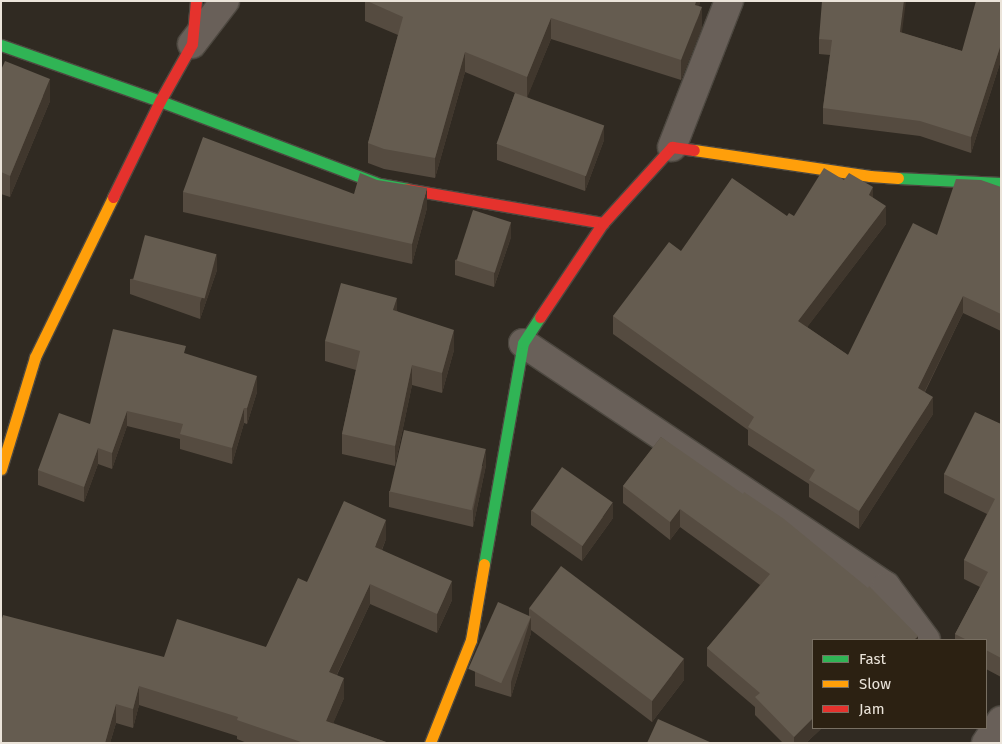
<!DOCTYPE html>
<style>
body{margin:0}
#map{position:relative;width:1002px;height:744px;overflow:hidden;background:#302a22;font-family:"Fira Sans",sans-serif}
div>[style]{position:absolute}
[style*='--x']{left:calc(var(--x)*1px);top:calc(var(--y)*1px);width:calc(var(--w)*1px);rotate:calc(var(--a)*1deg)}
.roads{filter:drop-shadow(1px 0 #4d4840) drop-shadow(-1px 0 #4d4840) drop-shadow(0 1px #4d4840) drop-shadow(0 -1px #4d4840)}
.street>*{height:28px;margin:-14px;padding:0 14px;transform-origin:14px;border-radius:14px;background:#696059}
.fast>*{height:11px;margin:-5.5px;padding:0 5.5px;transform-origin:5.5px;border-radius:5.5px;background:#30b455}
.slow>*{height:11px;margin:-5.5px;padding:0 5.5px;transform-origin:5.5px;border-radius:5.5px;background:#ff9f0a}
.jam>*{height:11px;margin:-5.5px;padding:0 5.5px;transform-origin:5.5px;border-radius:5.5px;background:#e5322d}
.wall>*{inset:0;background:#554b40}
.shaded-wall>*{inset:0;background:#40372d}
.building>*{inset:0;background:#655c50;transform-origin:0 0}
span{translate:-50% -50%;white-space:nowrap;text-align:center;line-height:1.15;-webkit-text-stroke:4.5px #2c2112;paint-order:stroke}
.frame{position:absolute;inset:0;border:2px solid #ebe4da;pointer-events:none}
.legend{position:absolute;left:812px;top:639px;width:175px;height:90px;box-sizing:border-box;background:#2c2112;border:1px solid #786f62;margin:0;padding:6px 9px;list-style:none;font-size:15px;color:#ebe4da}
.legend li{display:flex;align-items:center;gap:10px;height:25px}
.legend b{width:25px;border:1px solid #786f62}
</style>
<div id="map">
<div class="roads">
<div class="street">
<i style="--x:192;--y:44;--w:54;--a:-52.5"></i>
<i style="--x:672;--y:147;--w:157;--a:-68.7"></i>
<i style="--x:523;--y:343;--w:437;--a:33.8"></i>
<i style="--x:886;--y:586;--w:67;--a:53.5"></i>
<i style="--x:986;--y:743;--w:27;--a:-56"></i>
</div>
<div class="fast">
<i style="--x:1;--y:45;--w:169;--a:19.4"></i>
<i style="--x:160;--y:101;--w:235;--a:20.7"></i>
<i style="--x:380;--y:184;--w:27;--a:10"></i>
<i style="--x:898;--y:178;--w:103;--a:2.8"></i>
<i style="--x:484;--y:564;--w:224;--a:-80"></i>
<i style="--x:523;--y:343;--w:31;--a:-57"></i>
</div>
<div class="slow">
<i style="--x:694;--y:150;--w:178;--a:8.4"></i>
<i style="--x:870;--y:176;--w:28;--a:4"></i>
<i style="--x:1;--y:469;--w:117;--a:-73.1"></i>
<i style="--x:35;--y:357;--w:178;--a:-64"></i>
<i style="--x:430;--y:743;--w:111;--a:-68.3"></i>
<i style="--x:471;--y:640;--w:77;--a:-80.3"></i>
</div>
<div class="jam">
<i style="--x:407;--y:189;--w:199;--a:9.8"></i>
<i style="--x:113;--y:197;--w:107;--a:-63.9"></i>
<i style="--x:160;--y:101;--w:65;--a:-60.7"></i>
<i style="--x:192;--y:44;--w:43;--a:-84.7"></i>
<i style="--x:540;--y:317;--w:113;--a:-56.2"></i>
<i style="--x:603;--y:223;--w:103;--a:-47.8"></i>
<i style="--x:672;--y:147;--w:22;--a:8"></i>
</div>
</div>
<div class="wall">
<i style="clip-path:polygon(365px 1px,700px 1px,699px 6px,702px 27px,681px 80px,551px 39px,527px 97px,604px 140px,585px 191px,497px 160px,497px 144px,515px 93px,465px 72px,435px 178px,384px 169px,368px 163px,368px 143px,398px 35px,365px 21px)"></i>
<i style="clip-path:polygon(1001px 1px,1001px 60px,971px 153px,920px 136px,823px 124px,823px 108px,830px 55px,819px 54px,819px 39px,902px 33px,962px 51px)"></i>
<i style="clip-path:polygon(1px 70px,50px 101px,10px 197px,1px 194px)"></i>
<i style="clip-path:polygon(1001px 187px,1001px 331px,963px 313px,925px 392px,933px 414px,859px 529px,809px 497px,809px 484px,748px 445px,748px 430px,613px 334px,613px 316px,681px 251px,787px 216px,794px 216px,873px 198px,886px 224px,807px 327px,848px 355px,937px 235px)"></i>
<i style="clip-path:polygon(183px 192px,354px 194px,427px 208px,412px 264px,183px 212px)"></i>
<i style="clip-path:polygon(511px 237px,494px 287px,455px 275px,455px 260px)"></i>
<i style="clip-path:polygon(217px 270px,200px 319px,130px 294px,130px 279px)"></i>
<i style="clip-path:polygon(397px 311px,454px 350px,442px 393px,412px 385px,395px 466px,342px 454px,342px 434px,356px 370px,325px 361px,325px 341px)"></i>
<i style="clip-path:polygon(186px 354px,257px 392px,247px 424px,244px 423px,232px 464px,180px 449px,180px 439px,127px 426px,112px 469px,98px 464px,84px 502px,38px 485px,38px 470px,90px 424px)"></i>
<i style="clip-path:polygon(1001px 424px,1001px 677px,986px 669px,986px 640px,955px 640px,955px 634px,980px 587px,964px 579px,964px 560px,987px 514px,944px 493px,944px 474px)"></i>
<i style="clip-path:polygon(661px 437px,918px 640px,813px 640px,813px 728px,822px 728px,806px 743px,783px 743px,755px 715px,755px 707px,707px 666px,707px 648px,760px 585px,680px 527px,670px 540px,623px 503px,623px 486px)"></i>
<i style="clip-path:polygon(486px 465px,473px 527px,389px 507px,389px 491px)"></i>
<i style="clip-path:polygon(531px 510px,613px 518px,582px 561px,531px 525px)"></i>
<i style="clip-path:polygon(386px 539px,382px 550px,452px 600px,437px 633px,370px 604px,337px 675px,344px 698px,333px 723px,389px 743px,247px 743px,237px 739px,237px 736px,139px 705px,133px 728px,116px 723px,110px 743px,1px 743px,164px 657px,266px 647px,307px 582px)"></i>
<i style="clip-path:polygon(529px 608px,684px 680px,652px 722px,531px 630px,531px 633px,511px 697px,475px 686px,475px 671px,529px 616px)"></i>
</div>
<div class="shaded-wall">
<i style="clip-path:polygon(696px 1px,700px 1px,696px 23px,702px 7px,702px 27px,681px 80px,681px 60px)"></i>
<i style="clip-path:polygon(904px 1px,906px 1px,900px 47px,900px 32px)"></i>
<i style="clip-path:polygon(551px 18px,551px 39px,527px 98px,527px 77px)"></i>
<i style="clip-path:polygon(1001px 44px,1001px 60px,971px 153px,971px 137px)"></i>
<i style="clip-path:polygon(465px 52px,465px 72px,435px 178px,435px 158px)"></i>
<i style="clip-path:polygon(50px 79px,50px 101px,10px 197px,10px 176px)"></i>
<i style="clip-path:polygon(604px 125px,604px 140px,585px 191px,585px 176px)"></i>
<i style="clip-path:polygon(873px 187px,873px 205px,869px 195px)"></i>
<i style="clip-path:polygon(427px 188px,427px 208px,412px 264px,412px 244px)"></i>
<i style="clip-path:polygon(886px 206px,886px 224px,798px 339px,798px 321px)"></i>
<i style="clip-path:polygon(511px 222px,511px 237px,494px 287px,494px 272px)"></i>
<i style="clip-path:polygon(217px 254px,217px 270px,200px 319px,200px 303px)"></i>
<i style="clip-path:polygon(963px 296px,963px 313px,918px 405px,918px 388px)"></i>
<i style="clip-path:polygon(397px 298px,397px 318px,393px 310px)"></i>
<i style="clip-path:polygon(454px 330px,454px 350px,442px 393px,442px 373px)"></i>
<i style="clip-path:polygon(412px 365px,412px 385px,395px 466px,395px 446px)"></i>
<i style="clip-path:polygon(257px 376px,257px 392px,247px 424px,247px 408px)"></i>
<i style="clip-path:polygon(933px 397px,933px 414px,859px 529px,859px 511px)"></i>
<i style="clip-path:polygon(244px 408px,244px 423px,232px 464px,232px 448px)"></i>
<i style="clip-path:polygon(127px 411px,127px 426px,112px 469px,112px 453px)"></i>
<i style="clip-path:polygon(98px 448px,98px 464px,84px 502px,84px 487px)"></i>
<i style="clip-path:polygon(486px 449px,486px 465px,473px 527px,473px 511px)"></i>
<i style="clip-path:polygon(613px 503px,613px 518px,582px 561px,582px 546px)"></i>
<i style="clip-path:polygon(680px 509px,680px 527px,670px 540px,670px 522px)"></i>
<i style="clip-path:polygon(386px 520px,386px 539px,375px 566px,375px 547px)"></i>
<i style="clip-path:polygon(452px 581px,452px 600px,437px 633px,437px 614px)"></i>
<i style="clip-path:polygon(370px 584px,370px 604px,329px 691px,329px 672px)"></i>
<i style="clip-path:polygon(531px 617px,531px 633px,511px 697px,511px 682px)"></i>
<i style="clip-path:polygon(918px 636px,918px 640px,914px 640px)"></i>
<i style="clip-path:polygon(684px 659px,684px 680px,652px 722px,652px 701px)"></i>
<i style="clip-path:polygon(344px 678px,344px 698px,326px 740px,326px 721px)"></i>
<i style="clip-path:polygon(139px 686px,139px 705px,133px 728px,133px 709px)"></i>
<i style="clip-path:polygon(116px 704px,116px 723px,110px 743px,105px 743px)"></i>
<i style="clip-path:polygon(813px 718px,813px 728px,822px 728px,806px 743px,794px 743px,794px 737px)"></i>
</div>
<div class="building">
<i style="clip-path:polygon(367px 1px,696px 1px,695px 5px,702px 7px,681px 60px,551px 18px,527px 77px,465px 52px,435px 158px,384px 149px,368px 143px,403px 17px)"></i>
<i style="clip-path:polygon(822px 1px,904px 1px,900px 32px,962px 51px,976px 1px,1001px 1px,1001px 44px,971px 137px,920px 121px,823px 108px,832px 40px,819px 39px)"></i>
<i style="clip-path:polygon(5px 61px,50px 79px,10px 176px,1px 172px,1px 70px)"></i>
<i style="left:515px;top:93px;width:95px;height:54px;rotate:20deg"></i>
<i style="clip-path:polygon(203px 137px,354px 194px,360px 173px,377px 180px,427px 188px,412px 244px,183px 192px)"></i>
<i style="clip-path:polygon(824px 168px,844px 180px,849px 173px,873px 187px,869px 195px,886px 206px,798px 321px,848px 355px,913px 223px,937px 235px,956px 179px,981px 180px,1001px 187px,1001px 314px,963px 296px,918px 388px,933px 397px,859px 511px,809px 480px,815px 470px,748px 427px,754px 417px,613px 316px,669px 242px,681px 251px,732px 178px,787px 216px,789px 213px,794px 216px)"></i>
<i style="left:473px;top:210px;width:40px;height:53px;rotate:18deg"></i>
<i style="left:145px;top:235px;width:74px;height:46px;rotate:15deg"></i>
<i style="clip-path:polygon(341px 283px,397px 298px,393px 310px,454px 330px,442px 373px,412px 365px,395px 446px,342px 434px,360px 351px,325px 341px)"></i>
<i style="clip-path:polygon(113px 329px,186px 346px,184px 353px,257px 376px,247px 408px,244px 408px,232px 448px,180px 434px,183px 424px,127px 411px,112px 453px,98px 448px,84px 487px,38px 470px,59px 413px,90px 424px)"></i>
<i style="clip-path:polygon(975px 412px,1001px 424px,1001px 658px,986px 650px,986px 640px,967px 640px,955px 634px,988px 572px,964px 560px,995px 499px,944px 474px)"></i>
<i style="left:404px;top:430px;width:84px;height:63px;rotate:13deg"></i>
<i style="clip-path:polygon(661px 437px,743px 494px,744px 492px,784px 519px,868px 588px,869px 586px,918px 636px,914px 640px,813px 640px,813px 718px,794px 737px,755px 697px,760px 693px,707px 648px,770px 574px,680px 509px,670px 522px,623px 486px)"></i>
<i style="left:562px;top:467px;width:62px;height:53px;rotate:35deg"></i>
<i style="clip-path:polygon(344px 501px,386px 520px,375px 547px,452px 581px,437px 614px,370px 584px,329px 672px,344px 678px,326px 721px,389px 743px,304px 743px,237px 720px,238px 717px,139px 686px,133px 709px,116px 704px,105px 743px,1px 743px,1px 622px,3px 615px,164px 657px,177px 619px,266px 647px,298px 578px,307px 582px)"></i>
<i style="left:561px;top:566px;width:154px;height:53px;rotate:37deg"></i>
<i style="left:498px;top:602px;width:36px;height:73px;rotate:24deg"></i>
<i style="clip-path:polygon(658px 719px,712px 743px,647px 743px)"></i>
</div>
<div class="frame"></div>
<ul class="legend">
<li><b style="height:6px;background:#30b455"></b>Fast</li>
<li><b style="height:6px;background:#ff9f0a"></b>Slow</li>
<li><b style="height:6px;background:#e5322d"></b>Jam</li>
</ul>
</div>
